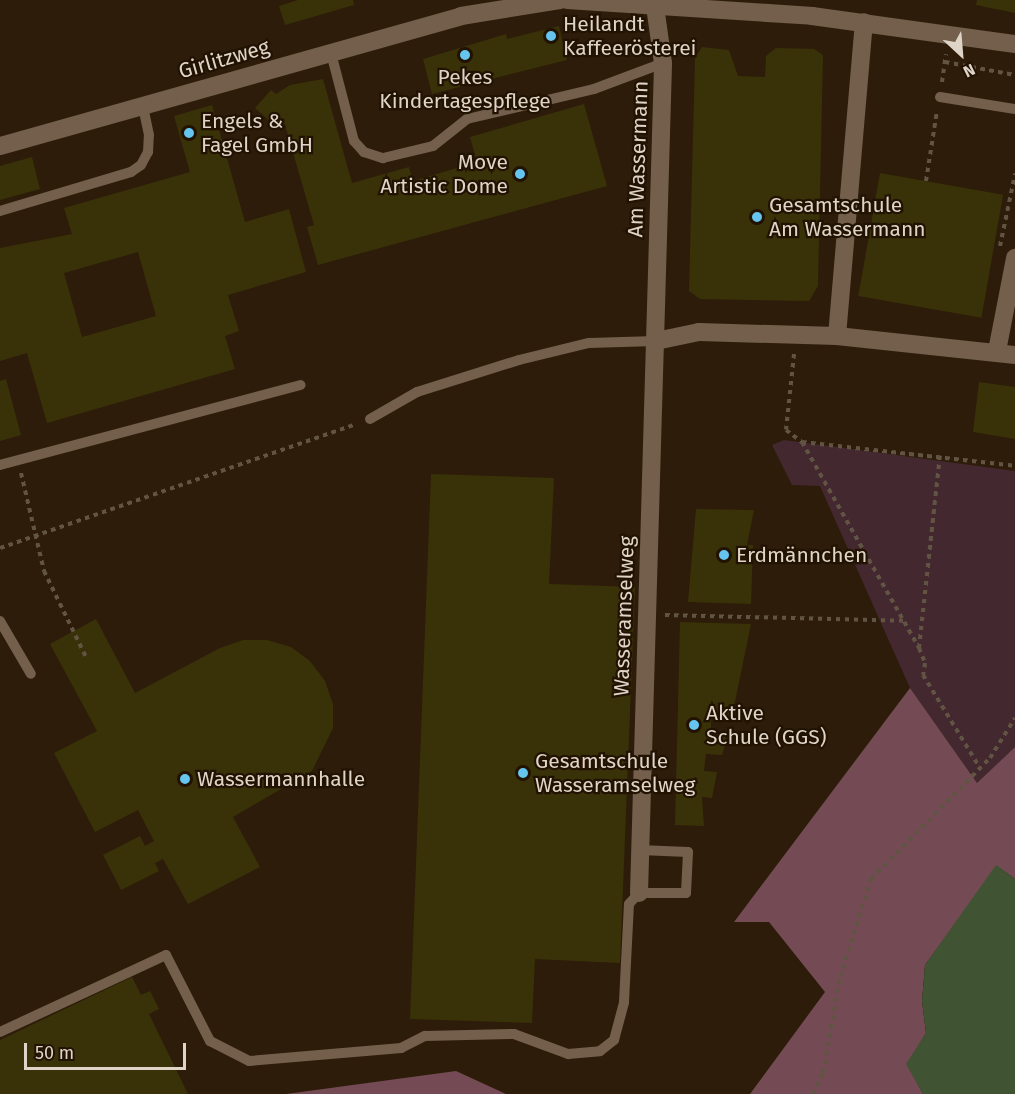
<!DOCTYPE html>
<meta charset="utf-8">
<style>
body{margin:0}
#map{position:relative;width:1015px;height:1094px;overflow:hidden;background:#2c1c09;font-family:"Fira Sans",sans-serif}
div>[style]{position:absolute}
[style*='--x']{left:calc(var(--x)*1px);top:calc(var(--y)*1px);width:calc(var(--w)*1px);rotate:calc(var(--a)*1deg)}
.green>*{inset:0;background:#44282f}
.forest>*{inset:0;background:#744b54}
.water>*{inset:0;background:#405332}
.building>*{inset:0;background:#393209;transform-origin:0 0}
.path>*{height:4px;margin-top:-2px;transform-origin:0;background:repeating-linear-gradient(90deg,#625443 0 4.5px,transparent 0 9px)}
.service>*{height:10px;margin:-5px;padding:0 5px;transform-origin:5px;border-radius:5px;background:#735f4b}
.minor>*{height:18px;margin:-9px;padding:0 9px;transform-origin:9px;border-radius:9px;background:#735f4b}
.dots>*{width:16px;height:16px;translate:-50% -50%;box-sizing:border-box;border:3px solid #221202;border-radius:50%}
span{translate:-50% -50%;white-space:nowrap;text-align:center;line-height:1.15;-webkit-text-stroke:4.5px #221202;paint-order:stroke}
.poi-label{font-size:21px;color:#dfd4c8}
.left{translate:0 -50%;text-align:left}
.right{translate:-100% -50%;text-align:right}
.street-label{font-size:21px;color:#dfd4c8}
.north{position:absolute;left:931px;top:24px;width:60px;height:60px;-webkit-text-stroke:4px #221202;paint-order:stroke;rotate:154deg;font-size:16px;font-weight:700;line-height:24px;text-align:center;color:#dfd4c8}
.north::after{content:'';display:block;margin:auto;width:21px;height:27px;background:#dfd4c8;clip-path:polygon(50% 0,100% 100%,50% 72%,0 100%)}
.scale{position:absolute;left:24px;top:1043px;width:162px;height:27px;box-sizing:border-box;border:3px solid #dfd4c8;border-top:0;padding-left:8px;font-size:18px;line-height:21px;white-space:nowrap;color:#dfd4c8;-webkit-text-stroke:4px #221202;paint-order:stroke}
</style>
<div id="map">
<div class="green">
<i style="clip-path:polygon(784px 440px,1015px 471px,1015px 747px,977px 783px,910px 688px,820px 486px,792px 485px,772px 445px)"></i>
</div>
<div class="forest">
<i style="clip-path:polygon(910px 688px,977px 783px,1015px 747px,1015px 879px,997px 866px,925px 965px,922px 1001px,926px 1033px,907px 1064px,923px 1094px,750px 1094px,825px 992px,769px 922px,734px 922px)"></i>
<i style="clip-path:polygon(456px 1071px,506px 1094px,286px 1094px)"></i>
</div>
<div class="water">
<i style="clip-path:polygon(996px 865px,1015px 879px,1015px 1094px,923px 1094px,906px 1064px,926px 1033px,922px 1001px,925px 965px)"></i>
</div>
<div class="building">
<i style="clip-path:polygon(298px 0,353px 0,354px 5px,285px 25px,279px 6px)"></i>
<i style="clip-path:polygon(977px 0,1015px 0,1015px 13px,976px 5px)"></i>
<i style="clip-path:polygon(559px 26px,567px 60px,432px 94px,423px 59px,506px 34px,507px 39px)"></i>
<i style="clip-path:polygon(702px 47px,729px 50px,738px 76px,765px 77px,766px 56px,776px 48px,814px 49px,823px 55px,818px 286px,809px 301px,700px 299px,689px 291px,695px 58px)"></i>
<i style="clip-path:polygon(323px 79px,352px 183px,409px 167px,413px 181px,477px 162px,470px 137px,584px 104px,607px 186px,318px 265px,307px 227px,314px 225px,283px 118px,271px 122px,255px 108px,271px 90px,276px 94px,290px 85px)"></i>
<i style="clip-path:polygon(evenodd,212px 105px,245px 222px,289px 209px,306px 272px,228px 295px,239px 331px,225px 336px,235px 369px,47px 423px,27px 353px,0 361px,0 248px,72px 234px,64px 208px,190px 172px,174px 116px,212px 105px,138px 252px,156px 316px,82px 337px,64px 273px,138px 252px)"></i>
<i style="clip-path:polygon(32px 157px,40px 189px,0 200px,0 166px)"></i>
<i style="left:880px;top:173px;width:125px;height:125px;rotate:10deg"></i>
<i style="clip-path:polygon(6px 379px,21px 435px,0 441px,0 381px)"></i>
<i style="clip-path:polygon(979px 382px,1015px 387px,1015px 439px,973px 432px)"></i>
<i style="clip-path:polygon(431px 474px,554px 478px,549px 584px,635px 587px,620px 963px,535px 959px,532px 1023px,410px 1019px)"></i>
<i style="clip-path:polygon(696px 509px,754px 510px,747px 545px,753px 545px,751px 604px,688px 602px)"></i>
<i style="clip-path:polygon(96px 619px,135px 693px,220px 648px,243px 640px,267px 640px,291px 647px,310px 661px,325px 681px,333px 704px,333px 728px,312px 771px,233px 817px,260px 867px,188px 904px,163px 859px,155px 863px,159px 871px,121px 890px,103px 855px,140px 836px,145px 846px,154px 841px,138px 810px,95px 832px,54px 753px,97px 731px,50px 644px)"></i>
<i style="clip-path:polygon(680px 622px,751px 624px,732px 716px,711px 715px,711px 735px,728px 736px,722px 755px,706px 754px,704px 771px,717px 772px,712px 798px,702px 797px,704px 826px,675px 825px)"></i>
<i style="clip-path:polygon(132px 977px,141px 995px,150px 991px,159px 1009px,149px 1014px,188px 1094px,0 1094px,0 1040px)"></i>
</div>
<div class="path">
<i style="--x:945;--y:62;--w:71;--a:10.5"></i>
<i style="--x:942;--y:82;--w:28;--a:-82"></i>
<i style="--x:926;--y:181;--w:71;--a:-81.1"></i>
<i style="--x:1000;--y:246;--w:74;--a:-78.2"></i>
<i style="--x:794;--y:354;--w:76;--a:96"></i>
<i style="--x:786;--y:430;--w:20;--a:37"></i>
<i style="--x:802;--y:442;--w:214;--a:6.4"></i>
<i style="--x:802;--y:442;--w:237;--a:60.4"></i>
<i style="--x:919;--y:648;--w:16;--a:68"></i>
<i style="--x:925;--y:663;--w:12;--a:99"></i>
<i style="--x:923;--y:675;--w:109;--a:58.5"></i>
<i style="--x:21;--y:473;--w:101;--a:76.8"></i>
<i style="--x:44;--y:571;--w:98;--a:64"></i>
<i style="--x:0;--y:548;--w:377;--a:-19.2"></i>
<i style="--x:665;--y:615;--w:239;--a:1.4"></i>
<i style="--x:919;--y:648;--w:194;--a:-83.8"></i>
<i style="--x:813;--y:1094;--w:23;--a:-65"></i>
<i style="--x:823;--y:1073;--w:97;--a:-80"></i>
<i style="--x:840;--y:977;--w:103;--a:-72.4"></i>
<i style="--x:871;--y:879;--w:170;--a:-45.5"></i>
<i style="--x:990;--y:758;--w:47;--a:-58"></i>
</div>
<div class="service">
<i style="--x:331;--y:53;--w:91;--a:75.4"></i>
<i style="--x:354;--y:141;--w:15;--a:48"></i>
<i style="--x:364;--y:152;--w:20;--a:18"></i>
<i style="--x:383;--y:158;--w:51;--a:-13.5"></i>
<i style="--x:433;--y:146;--w:43;--a:-38.5"></i>
<i style="--x:467;--y:119;--w:130;--a:-13.3"></i>
<i style="--x:594;--y:89;--w:74;--a:-20.6"></i>
<i style="--x:940;--y:97;--w:76;--a:9.1"></i>
<i style="--x:0;--y:211;--w:137;--a:-16.6"></i>
<i style="--x:131;--y:172;--w:12;--a:-35"></i>
<i style="--x:141;--y:165;--w:15;--a:-62"></i>
<i style="--x:148;--y:152;--w:17;--a:-87"></i>
<i style="--x:149;--y:135;--w:30;--a:-102"></i>
<i style="--x:370;--y:419;--w:54;--a:-29.9"></i>
<i style="--x:417;--y:392;--w:107;--a:-17.4"></i>
<i style="--x:519;--y:360;--w:72;--a:-13.7"></i>
<i style="--x:589;--y:343;--w:67;--a:-1.7"></i>
<i style="--x:0;--y:465;--w:311;--a:-14.9"></i>
<i style="--x:0;--y:621;--w:61;--a:59.7"></i>
<i style="--x:0;--y:1032;--w:183;--a:-24.9"></i>
<i style="--x:166;--y:955;--w:97;--a:62.9"></i>
<i style="--x:210;--y:1041;--w:44;--a:27.1"></i>
<i style="--x:249;--y:1061;--w:153;--a:-4.9"></i>
<i style="--x:401;--y:1048;--w:27;--a:-27"></i>
<i style="--x:425;--y:1036;--w:89;--a:-1.3"></i>
<i style="--x:514;--y:1034;--w:58;--a:20.3"></i>
<i style="--x:568;--y:1054;--w:32;--a:-5"></i>
<i style="--x:600;--y:1051;--w:18;--a:-38"></i>
<i style="--x:614;--y:1040;--w:39;--a:-75"></i>
<i style="--x:624;--y:1002;--w:98;--a:-87.1"></i>
<i style="--x:629;--y:904;--w:15;--a:-48"></i>
<i style="--x:639;--y:893;--w:47;--a:0"></i>
<i style="--x:686;--y:893;--w:41;--a:-87.2"></i>
<i style="--x:688;--y:852;--w:48;--a:-177.6"></i>
</div>
<div class="minor">
<i style="--x:567;--y:0;--w:246;--a:3.7"></i>
<i style="--x:812;--y:16;--w:205;--a:7.9"></i>
<i style="--x:0;--y:146;--w:479;--a:-15.7"></i>
<i style="--x:461;--y:16;--w:100;--a:-9.2"></i>
<i style="--x:837;--y:336;--w:315;--a:-85.1"></i>
<i style="--x:656;--y:341;--w:44;--a:-11.8"></i>
<i style="--x:699;--y:332;--w:138;--a:1.7"></i>
<i style="--x:837;--y:336;--w:179;--a:6.1"></i>
<i style="--x:997;--y:351;--w:95;--a:-79"></i>
<i style="--x:639;--y:893;--w:830;--a:-88.34"></i>
<i style="--x:663;--y:63;--w:58;--a:-98"></i>
</div>
<div class="dots">
<i style="left:551px;top:36px;background:#65c5ee"></i>
<i style="left:465px;top:55px;background:#65c5ee"></i>
<i style="left:189px;top:133px;background:#65c5ee"></i>
<i style="left:520px;top:174px;background:#65c5ee"></i>
<i style="left:757px;top:217px;background:#65c5ee"></i>
<i style="left:724px;top:555px;background:#65c5ee"></i>
<i style="left:694px;top:725px;background:#65c5ee"></i>
<i style="left:523px;top:773px;background:#65c5ee"></i>
<i style="left:185px;top:779px;background:#65c5ee"></i>
</div>
<div class="poi-label">
<span class="left" style="left:563px;top:36px">Heilandt<br>Kaffeerösterei</span>
<span style="left:465px;top:89px">Pekes<br>Kindertagespflege</span>
<span class="left" style="left:201px;top:133px">Engels &amp;<br>Fagel GmbH</span>
<span class="right" style="left:508px;top:174px">Move<br>Artistic Dome</span>
<span class="left" style="left:769px;top:217px">Gesamtschule<br>Am Wassermann</span>
<span class="left" style="left:736px;top:555px">Erdmännchen</span>
<span class="left" style="left:706px;top:725px">Aktive<br>Schule (GGS)</span>
<span class="left" style="left:535px;top:773px">Gesamtschule<br>Wasseramselweg</span>
<span class="left" style="left:197px;top:779px">Wassermannhalle</span>
</div>
<div class="street-label">
<span style="left:224px;top:59px;rotate:-16deg">Girlitzweg</span>
<span style="left:638px;top:159px;rotate:-88deg">Am Wassermann</span>
<span style="left:624px;top:616px;rotate:-88deg">Wasseramselweg</span>
</div>
<div class="north">N</div>
<div class="scale">50 m</div>
</div>
